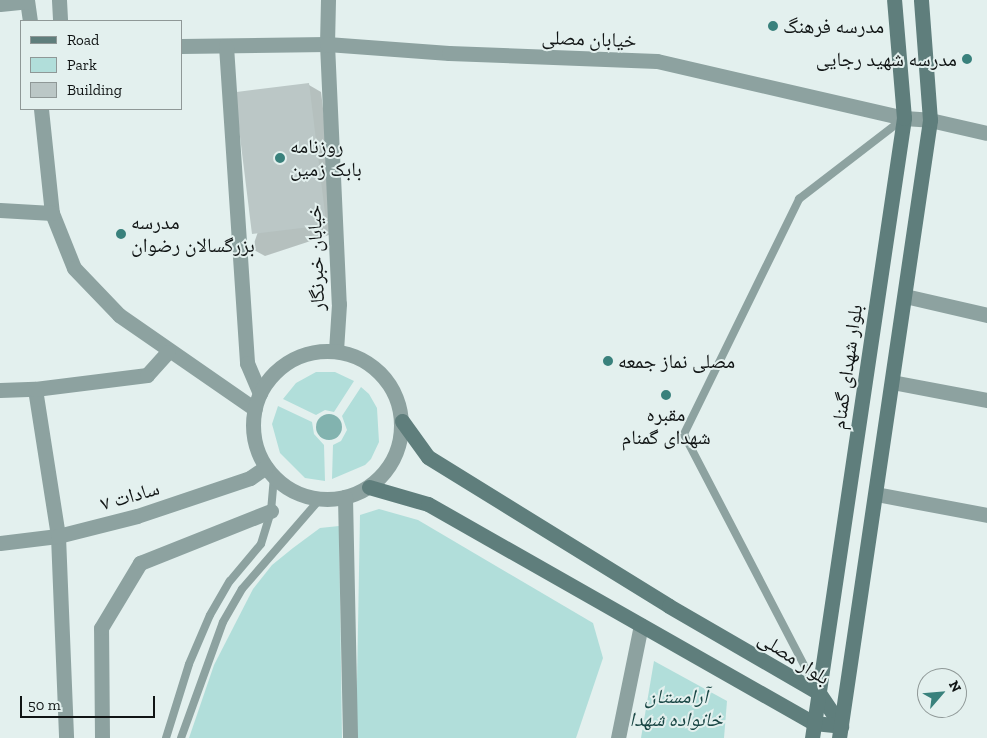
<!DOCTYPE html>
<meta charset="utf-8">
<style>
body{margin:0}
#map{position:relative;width:987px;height:738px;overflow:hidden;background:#e3f0ee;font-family:"Zilla Slab","Noto Naskh Arabic",serif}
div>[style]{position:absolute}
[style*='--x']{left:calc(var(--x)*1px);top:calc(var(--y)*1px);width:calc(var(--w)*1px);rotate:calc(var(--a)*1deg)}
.green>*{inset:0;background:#b1deda}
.water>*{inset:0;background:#82b3af}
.round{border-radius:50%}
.shadow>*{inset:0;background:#0003}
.building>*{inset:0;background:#bbc7c6;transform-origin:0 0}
.lane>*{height:8px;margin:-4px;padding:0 4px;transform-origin:4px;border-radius:4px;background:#8da2a0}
.street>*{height:15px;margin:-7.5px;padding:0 7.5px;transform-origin:7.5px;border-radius:7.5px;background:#8da2a0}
.street>.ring{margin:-7.5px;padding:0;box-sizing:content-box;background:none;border:15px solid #8da2a0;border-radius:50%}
.secondary>*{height:15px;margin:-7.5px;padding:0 7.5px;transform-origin:7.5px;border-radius:7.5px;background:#5f7e7c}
.dots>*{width:14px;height:14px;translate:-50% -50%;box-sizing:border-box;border:2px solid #e3f0ee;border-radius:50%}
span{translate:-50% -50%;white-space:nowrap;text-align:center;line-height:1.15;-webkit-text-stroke:4px #e3f0ee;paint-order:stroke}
.poi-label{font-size:20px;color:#101414}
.left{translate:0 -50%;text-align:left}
.right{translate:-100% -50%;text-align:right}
.street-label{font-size:20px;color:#101414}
.park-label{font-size:20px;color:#194644;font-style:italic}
.legend{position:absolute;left:20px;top:20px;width:162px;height:90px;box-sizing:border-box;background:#e3f0ee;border:1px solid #8f9897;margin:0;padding:6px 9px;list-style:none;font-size:15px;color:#101414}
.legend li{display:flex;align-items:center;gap:10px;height:25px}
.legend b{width:25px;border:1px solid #8f9897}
.north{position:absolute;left:917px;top:668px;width:50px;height:50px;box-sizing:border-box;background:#e3f0ee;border:1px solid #8f9897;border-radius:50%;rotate:63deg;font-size:14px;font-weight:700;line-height:20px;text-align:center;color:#101414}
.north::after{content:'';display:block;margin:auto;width:18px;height:22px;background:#39817c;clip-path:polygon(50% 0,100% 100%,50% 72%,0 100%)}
.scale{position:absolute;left:20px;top:696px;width:135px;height:22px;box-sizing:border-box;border:2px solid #101414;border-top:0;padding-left:6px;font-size:15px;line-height:18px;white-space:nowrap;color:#101414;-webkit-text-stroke:4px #e3f0ee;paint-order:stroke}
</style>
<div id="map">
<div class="green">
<i style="clip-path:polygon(316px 372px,335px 372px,354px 381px,334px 412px,325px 410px,316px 415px,283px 399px,296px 383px)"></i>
<i style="clip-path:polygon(361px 387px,369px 394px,377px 408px,379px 442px,371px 459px,365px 465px,332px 479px,333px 445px,341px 441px,347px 430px,342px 416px)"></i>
<i style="clip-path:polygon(278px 406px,312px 422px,314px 434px,324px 445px,325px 481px,305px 478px,280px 453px,272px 424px)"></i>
<i style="clip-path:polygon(379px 509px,418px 520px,593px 623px,603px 658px,576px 738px,356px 738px,360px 515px)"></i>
<i style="clip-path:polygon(339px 526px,342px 738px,189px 738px,214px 665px,253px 589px,272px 565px,293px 548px,320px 528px)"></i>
<i style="clip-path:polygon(654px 661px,727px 701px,724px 738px,641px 738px)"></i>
</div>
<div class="water">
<i class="round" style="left:316px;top:414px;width:26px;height:26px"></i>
</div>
<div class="shadow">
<i style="clip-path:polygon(309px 85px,321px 92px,338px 232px,265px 256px,252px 249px)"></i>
</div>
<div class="building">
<i style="left:309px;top:83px;width:143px;height:75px;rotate:83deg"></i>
</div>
<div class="lane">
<i style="--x:817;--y:690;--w:288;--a:-117.5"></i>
<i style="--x:684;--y:434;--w:262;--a:-63.9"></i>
<i style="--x:799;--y:199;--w:131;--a:-37.6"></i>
<i style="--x:166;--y:738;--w:77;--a:-72.7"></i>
<i style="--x:189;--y:664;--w:53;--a:-66.8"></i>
<i style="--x:210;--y:615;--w:39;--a:-60"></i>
<i style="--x:230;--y:581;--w:48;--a:-50"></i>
<i style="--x:261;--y:544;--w:34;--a:-73"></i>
<i style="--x:271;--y:511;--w:34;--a:-85"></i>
<i style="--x:181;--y:738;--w:123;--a:-70.1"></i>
<i style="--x:223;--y:622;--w:38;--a:-60"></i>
<i style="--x:242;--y:589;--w:119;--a:-49.1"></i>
</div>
<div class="street">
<i style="--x:27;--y:0;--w:21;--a:82"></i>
<i style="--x:59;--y:0;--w:21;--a:87"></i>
<i style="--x:328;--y:0;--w:44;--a:91.3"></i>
<i style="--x:327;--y:44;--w:260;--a:87.4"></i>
<i style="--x:339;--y:304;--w:47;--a:93.7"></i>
<i style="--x:0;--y:4;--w:27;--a:-6"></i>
<i style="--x:181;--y:46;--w:146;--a:-0.8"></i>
<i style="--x:327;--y:44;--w:122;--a:4.2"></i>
<i style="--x:449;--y:53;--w:208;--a:2.2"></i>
<i style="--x:657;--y:61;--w:253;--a:13"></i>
<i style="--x:904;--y:118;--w:26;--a:4"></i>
<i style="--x:930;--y:120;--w:58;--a:12.8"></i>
<i style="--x:226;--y:46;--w:318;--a:86.2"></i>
<i style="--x:247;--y:363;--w:33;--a:67"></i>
<i style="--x:41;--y:109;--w:105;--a:84"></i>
<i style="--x:52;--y:213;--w:59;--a:68.2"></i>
<i style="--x:74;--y:268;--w:65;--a:46.2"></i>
<i style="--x:119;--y:315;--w:165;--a:34.7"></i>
<i style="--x:0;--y:210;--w:52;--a:3.3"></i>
<i style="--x:905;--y:296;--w:84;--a:13"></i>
<i class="ring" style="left:253px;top:351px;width:133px;height:133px"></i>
<i style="--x:892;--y:382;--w:97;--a:10.7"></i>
<i style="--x:35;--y:389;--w:149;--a:81.1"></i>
<i style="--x:58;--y:536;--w:202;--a:87.7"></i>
<i style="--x:0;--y:390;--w:35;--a:-2"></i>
<i style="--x:35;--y:389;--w:113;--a:-7.1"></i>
<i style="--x:147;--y:375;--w:31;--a:-48"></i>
<i style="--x:876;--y:494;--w:113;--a:10.7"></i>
<i style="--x:345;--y:497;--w:241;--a:88.8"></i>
<i style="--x:0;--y:543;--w:58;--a:-6.9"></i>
<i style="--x:58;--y:536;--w:81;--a:-14.2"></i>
<i style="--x:137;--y:516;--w:119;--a:-18.6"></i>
<i style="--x:250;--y:478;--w:19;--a:-35"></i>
<i style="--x:102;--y:738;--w:110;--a:-90.5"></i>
<i style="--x:101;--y:628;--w:76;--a:-59"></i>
<i style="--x:140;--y:563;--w:141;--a:-21.7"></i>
<i style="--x:618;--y:738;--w:115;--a:-78.5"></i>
</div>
<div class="secondary">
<i style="--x:402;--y:421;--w:44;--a:54.2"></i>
<i style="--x:428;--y:457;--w:283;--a:31.7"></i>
<i style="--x:669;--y:606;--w:173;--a:30.1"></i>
<i style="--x:819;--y:693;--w:40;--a:56"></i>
<i style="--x:369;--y:487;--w:61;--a:16.1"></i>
<i style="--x:428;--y:504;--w:444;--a:29.6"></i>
<i style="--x:814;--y:723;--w:27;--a:6"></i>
<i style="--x:812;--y:738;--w:627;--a:-81.56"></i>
<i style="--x:904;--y:118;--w:118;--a:-94.8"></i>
<i style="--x:839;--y:738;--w:625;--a:-81.62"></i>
<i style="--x:930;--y:120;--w:120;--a:-94.3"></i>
</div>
<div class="dots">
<i style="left:773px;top:26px;background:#39817c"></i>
<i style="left:967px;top:59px;background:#39817c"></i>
<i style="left:280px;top:158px;background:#39817c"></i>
<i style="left:121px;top:234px;background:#39817c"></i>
<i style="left:608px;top:361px;background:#39817c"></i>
<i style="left:666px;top:395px;background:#39817c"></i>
</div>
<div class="poi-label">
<span class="left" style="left:783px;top:26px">مدرسه فرهنگ</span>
<span class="right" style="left:957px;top:59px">مدرسه شهید رجایی</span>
<span class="left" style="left:290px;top:158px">روزنامه<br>بابک زمین</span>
<span class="left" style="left:131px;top:234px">مدرسه<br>بزرگسالان رضوان</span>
<span class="left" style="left:618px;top:361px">مصلی نماز جمعه</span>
<span style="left:666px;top:426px">مقبره<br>شهدای گمنام</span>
</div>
<div class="street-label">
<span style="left:589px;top:39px;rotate:2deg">خیابان مصلی</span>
<span style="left:316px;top:258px;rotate:-92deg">خیابان خبرنگار</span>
<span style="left:847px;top:367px;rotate:-82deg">بلوار شهدای گمنام</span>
<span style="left:130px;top:496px;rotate:-16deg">سادات ۷</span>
<span style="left:794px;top:658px;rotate:33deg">بلوار مصلی</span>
</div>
<div class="park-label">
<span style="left:676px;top:708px">آرامستان<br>خانواده شهدا</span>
</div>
<ul class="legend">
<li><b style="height:6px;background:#5f7e7c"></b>Road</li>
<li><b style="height:14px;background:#b1deda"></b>Park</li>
<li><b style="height:14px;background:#bbc7c6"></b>Building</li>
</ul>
<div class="north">N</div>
<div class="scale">50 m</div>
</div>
